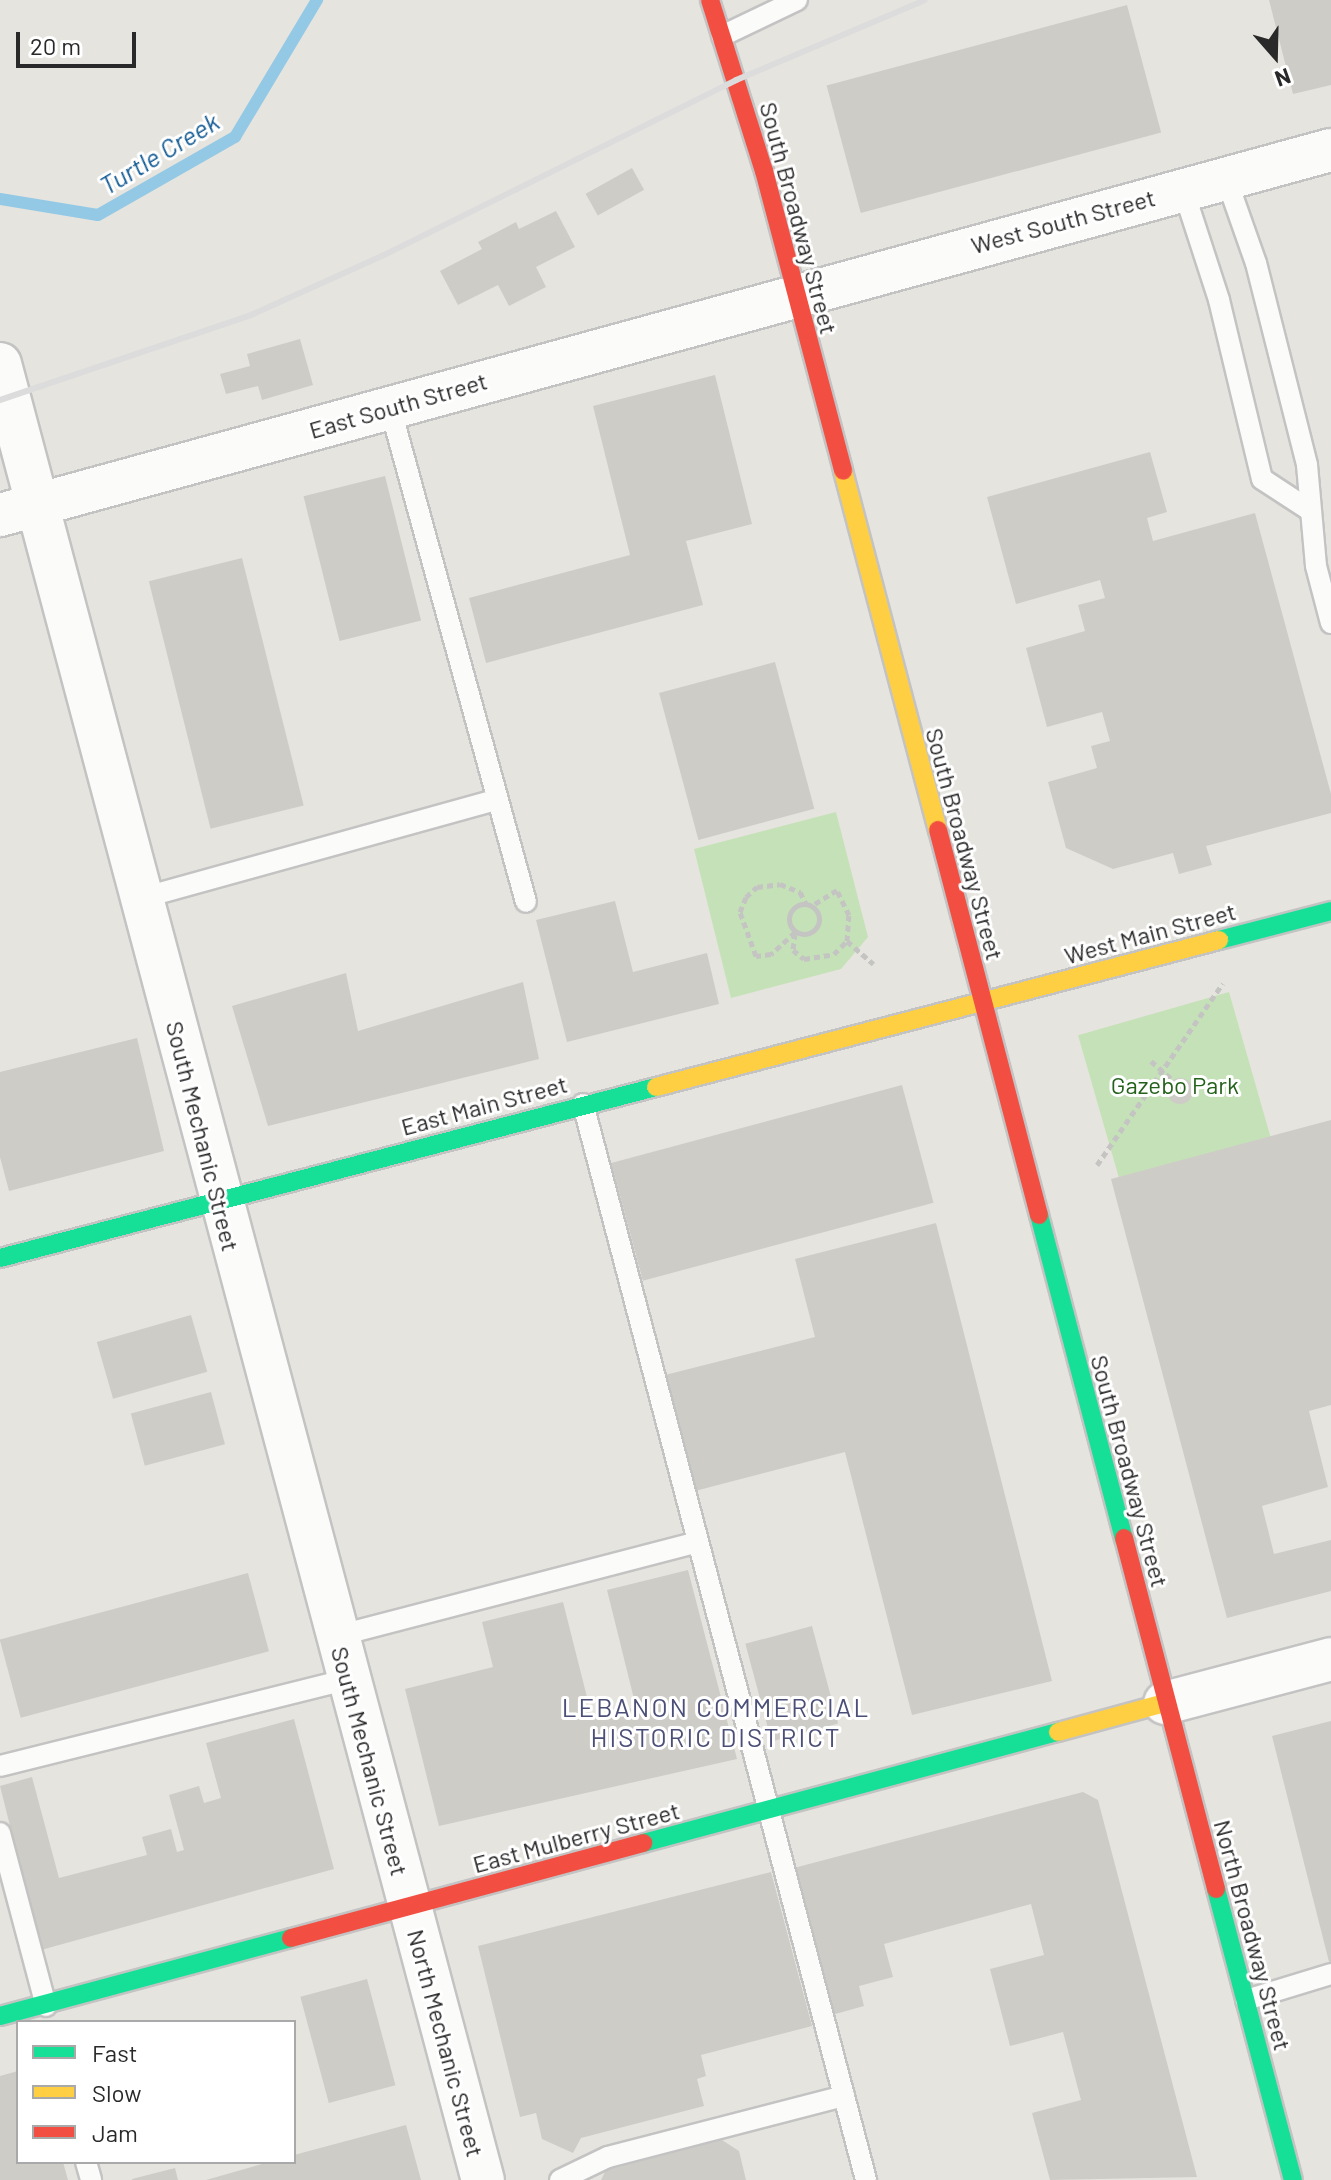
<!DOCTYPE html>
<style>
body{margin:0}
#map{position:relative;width:1331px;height:2180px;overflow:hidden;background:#e6e4de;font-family:Barlow,sans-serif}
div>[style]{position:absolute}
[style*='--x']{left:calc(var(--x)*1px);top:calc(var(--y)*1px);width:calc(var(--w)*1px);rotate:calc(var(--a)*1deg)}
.green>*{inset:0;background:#c5e1b8;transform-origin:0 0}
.stream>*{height:12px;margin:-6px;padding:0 6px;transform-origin:6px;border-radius:6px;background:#94c9e6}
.building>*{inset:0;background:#ceccc7;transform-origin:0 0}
.round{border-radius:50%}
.path>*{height:5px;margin-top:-2.5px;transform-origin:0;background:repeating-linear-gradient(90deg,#c4c4c3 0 6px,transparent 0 10px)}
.path>.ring{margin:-2.5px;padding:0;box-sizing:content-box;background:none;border:5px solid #c4c4c3;border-radius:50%}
.roads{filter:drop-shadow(2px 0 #c4c3c3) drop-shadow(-2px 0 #c4c3c3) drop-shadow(0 2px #c4c3c3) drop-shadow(0 -2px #c4c3c3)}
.lane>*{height:20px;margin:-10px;padding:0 10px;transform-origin:10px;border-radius:10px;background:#fbfbfa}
.street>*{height:42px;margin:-21px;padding:0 21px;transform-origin:21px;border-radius:21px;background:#fbfbfa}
.fast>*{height:18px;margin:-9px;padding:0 9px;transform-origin:9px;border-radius:9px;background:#16e098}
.slow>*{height:18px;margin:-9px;padding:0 9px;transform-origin:9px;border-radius:9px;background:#ffcf43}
.jam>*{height:18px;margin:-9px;padding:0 9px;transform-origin:9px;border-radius:9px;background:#f24e42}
.rail>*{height:6px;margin:-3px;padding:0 3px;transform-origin:3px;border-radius:3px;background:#dddcdd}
span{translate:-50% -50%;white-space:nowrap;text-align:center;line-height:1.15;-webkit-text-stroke:6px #fff;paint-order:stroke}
.street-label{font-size:24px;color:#292929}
.park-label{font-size:24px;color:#24621c}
.water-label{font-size:26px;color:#125a93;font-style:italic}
.neighbourhood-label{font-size:26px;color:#4b4f77;letter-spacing:2px}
.legend{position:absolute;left:16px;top:2020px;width:280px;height:144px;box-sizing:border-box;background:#fff;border:2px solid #a9a9a9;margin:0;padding:10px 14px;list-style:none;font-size:24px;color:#292929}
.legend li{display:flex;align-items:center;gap:16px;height:40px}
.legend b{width:40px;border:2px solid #a9a9a9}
.north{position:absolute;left:1235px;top:16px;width:80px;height:80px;-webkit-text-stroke:6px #fff;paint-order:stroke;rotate:160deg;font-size:22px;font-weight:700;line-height:32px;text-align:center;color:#292929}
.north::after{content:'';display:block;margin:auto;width:28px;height:36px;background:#292929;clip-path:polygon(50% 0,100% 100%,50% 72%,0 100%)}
.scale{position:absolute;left:16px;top:32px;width:120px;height:36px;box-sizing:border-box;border:4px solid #292929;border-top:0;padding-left:10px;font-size:24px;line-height:28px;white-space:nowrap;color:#292929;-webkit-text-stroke:6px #fff;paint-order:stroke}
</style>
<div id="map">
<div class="green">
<i style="clip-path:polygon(836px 812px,868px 937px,841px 969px,731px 998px,694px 849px)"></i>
<i style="left:1229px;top:992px;width:150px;height:157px;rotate:74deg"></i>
</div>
<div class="stream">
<i style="--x:0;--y:199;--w:99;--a:9.3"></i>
<i style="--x:98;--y:215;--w:158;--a:-29.7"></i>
<i style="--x:235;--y:137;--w:160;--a:-59.1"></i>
</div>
<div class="building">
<i style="clip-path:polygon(1269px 0,1331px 0,1331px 85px,1293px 94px)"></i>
<i style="left:1127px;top:5px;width:132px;height:311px;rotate:75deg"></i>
<i style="left:632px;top:168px;width:25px;height:53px;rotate:61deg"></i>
<i style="clip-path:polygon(556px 211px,575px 247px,536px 267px,546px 287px,509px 306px,498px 285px,458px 305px,440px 271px,482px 249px,478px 242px,516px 222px,519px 229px)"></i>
<i style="clip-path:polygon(300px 339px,313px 385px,262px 400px,258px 386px,226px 394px,220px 374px,250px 366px,247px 354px)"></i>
<i style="clip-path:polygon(715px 375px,752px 524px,686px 541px,703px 605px,486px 663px,469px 598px,630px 555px,593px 406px)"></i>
<i style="clip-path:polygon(1150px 452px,1167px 512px,1147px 518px,1153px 541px,1255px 513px,1331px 794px,1331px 813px,1206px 846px,1212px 865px,1179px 874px,1173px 853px,1113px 869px,1066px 848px,1048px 782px,1097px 768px,1091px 746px,1110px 741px,1102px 712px,1047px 727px,1026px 648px,1085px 631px,1078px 605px,1105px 598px,1100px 580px,1016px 604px,987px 497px)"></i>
<i style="left:385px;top:476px;width:149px;height:84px;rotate:76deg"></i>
<i style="left:242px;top:558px;width:255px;height:96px;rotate:76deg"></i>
<i style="left:775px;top:662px;width:152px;height:120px;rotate:75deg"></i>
<i style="clip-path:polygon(615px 901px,633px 972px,707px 953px,719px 1004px,567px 1042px,536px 920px)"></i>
<i style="clip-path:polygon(346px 973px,358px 1031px,523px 982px,539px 1059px,268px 1126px,232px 1006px)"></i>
<i style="clip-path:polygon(137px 1038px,164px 1151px,9px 1191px,0 1157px,0 1072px)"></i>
<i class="round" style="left:1167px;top:1078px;width:26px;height:26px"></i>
<i style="left:902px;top:1085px;width:122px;height:301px;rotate:75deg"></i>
<i style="clip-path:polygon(1331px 1120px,1331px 1405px,1309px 1411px,1328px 1487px,1262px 1506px,1274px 1554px,1331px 1540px,1331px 1591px,1227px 1618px,1111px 1179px)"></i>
<i style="clip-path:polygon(936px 1223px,1052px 1681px,912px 1715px,845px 1452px,695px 1491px,665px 1375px,815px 1337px,795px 1259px)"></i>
<i style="left:191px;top:1315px;width:59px;height:98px;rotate:74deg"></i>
<i style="left:211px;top:1392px;width:54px;height:83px;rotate:75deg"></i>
<i style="clip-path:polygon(688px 1570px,737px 1759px,439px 1826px,405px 1689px,493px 1667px,482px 1622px,563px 1602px,592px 1717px,636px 1707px,607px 1590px)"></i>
<i style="left:248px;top:1573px;width:81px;height:257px;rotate:75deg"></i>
<i style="left:812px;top:1626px;width:101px;height:69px;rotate:75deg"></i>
<i style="clip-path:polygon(294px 1719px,334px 1869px,41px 1950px,0 1786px,32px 1777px,59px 1878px,147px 1855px,142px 1837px,171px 1829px,177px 1852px,184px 1850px,169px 1795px,199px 1786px,204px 1803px,221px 1798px,206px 1743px)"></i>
<i style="clip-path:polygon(1331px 1721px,1331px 1966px,1330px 1966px,1272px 1736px)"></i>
<i style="clip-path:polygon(1083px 1792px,1098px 1800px,1197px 2177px,1050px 2180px,1032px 2113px,1081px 2100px,1063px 2032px,1010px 2046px,990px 1969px,1044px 1955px,1031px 1904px,884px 1944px,893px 1977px,859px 1986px,864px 2006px,828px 2016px,790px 1869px)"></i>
<i style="clip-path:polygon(771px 1872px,812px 2026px,701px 2055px,706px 2076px,697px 2079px,704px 2106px,581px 2138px,573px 2153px,542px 2139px,536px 2113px,520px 2117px,478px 1946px)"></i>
<i style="left:367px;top:1979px;width:110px;height:69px;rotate:75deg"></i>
<i style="clip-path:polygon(18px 2071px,18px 2162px,63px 2162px,68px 2180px,0 2180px,0 2076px)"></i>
<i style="clip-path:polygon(406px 2125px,421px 2180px,206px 2180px,269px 2162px,294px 2162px,294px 2155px)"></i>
<i style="clip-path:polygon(722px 2140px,739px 2151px,746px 2180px,601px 2180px,606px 2170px)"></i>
<i style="clip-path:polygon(175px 2168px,178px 2180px,132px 2180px,132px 2179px)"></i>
</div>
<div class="path">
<i class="ring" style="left:789px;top:904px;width:25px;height:25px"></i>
<i style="--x:795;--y:932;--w:33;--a:137"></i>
<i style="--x:771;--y:954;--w:15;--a:172"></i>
<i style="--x:756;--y:956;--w:47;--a:-110"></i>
<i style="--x:740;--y:912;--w:16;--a:-68"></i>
<i style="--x:746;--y:897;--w:15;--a:-42"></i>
<i style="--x:757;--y:887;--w:23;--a:-7"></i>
<i style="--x:780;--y:884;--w:22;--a:22"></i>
<i style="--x:800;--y:892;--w:13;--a:63"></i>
<i style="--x:795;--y:933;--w:17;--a:97"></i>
<i style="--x:793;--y:950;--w:14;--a:39"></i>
<i style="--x:804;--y:959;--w:30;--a:-9"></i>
<i style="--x:834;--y:954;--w:18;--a:-45"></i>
<i style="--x:847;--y:941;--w:26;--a:-86"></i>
<i style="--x:849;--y:915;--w:28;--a:-116"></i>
<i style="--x:837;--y:890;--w:31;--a:148"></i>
<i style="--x:847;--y:941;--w:35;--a:41"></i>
<i style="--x:1151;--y:1061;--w:29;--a:41"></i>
<i style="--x:1097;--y:1165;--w:221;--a:-55.3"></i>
</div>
<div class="roads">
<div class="lane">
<i style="--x:722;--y:36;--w:83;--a:-25.6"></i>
<i style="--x:1226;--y:178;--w:90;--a:70.6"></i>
<i style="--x:1256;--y:263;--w:208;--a:75.8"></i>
<i style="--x:1307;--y:465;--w:101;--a:84.9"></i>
<i style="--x:1316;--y:566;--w:59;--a:75.3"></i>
<i style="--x:1183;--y:189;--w:117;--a:72"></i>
<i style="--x:1219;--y:300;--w:184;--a:76.5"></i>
<i style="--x:1262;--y:479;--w:55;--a:33.1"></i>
<i style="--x:390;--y:407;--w:513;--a:74.64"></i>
<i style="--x:142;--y:898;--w:367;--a:-15.5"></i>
<i style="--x:583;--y:1104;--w:1113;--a:75.26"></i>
<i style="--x:337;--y:1636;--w:372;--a:-14.6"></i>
<i style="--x:0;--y:1766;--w:360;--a:-14"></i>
<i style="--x:0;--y:1833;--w:179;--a:75.1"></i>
<i style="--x:1246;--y:2000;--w:89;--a:-17"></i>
<i style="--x:86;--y:2162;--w:19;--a:74"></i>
<i style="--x:560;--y:2180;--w:53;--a:-25.6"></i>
<i style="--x:608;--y:2157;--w:244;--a:-14.5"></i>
</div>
<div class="street">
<i style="--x:0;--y:364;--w:1879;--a:75.11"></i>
<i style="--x:0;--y:515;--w:1380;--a:-15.34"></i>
<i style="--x:1165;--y:1703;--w:172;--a:-14.8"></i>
</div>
<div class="fast">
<i style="--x:1219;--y:940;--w:116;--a:-14.5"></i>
<i style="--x:1039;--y:1215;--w:334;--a:75.3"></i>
<i style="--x:0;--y:1258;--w:678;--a:-14.61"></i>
<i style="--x:643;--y:1843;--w:430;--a:-15"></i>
<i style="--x:1216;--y:1889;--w:301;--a:75.2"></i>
<i style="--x:0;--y:2016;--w:301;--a:-15"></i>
</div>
<div class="slow">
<i style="--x:843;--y:471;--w:371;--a:75.2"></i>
<i style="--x:656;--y:1087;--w:582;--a:-14.63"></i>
<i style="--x:1058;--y:1732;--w:111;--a:-15.2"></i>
</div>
<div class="jam">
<i style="--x:710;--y:0;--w:179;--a:72.5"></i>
<i style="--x:764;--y:171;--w:310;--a:75.2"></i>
<i style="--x:938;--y:830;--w:398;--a:75.3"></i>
<i style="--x:1124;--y:1538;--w:363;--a:75.3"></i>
<i style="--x:291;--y:1938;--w:365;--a:-15.1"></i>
</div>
</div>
<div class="rail">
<i style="--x:0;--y:400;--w:265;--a:-18.7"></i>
<i style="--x:251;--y:315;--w:146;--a:-24.3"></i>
<i style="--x:384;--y:255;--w:393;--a:-26.4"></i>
<i style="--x:736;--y:80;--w:205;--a:-22.9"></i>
</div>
<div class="street-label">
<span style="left:799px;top:218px;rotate:75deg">South Broadway Street</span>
<span style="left:1063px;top:221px;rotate:-15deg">West South Street</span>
<span style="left:398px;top:405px;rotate:-16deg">East South Street</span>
<span style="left:965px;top:844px;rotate:75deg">South Broadway Street</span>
<span style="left:1150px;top:933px;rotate:-15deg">West Main Street</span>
<span style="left:484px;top:1105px;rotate:-15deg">East Main Street</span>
<span style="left:203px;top:1136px;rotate:76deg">South Mechanic Street</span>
<span style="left:1130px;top:1471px;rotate:75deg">South Broadway Street</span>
<span style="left:370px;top:1761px;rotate:75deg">South Mechanic Street</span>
<span style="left:576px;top:1837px;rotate:-15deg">East Mulberry Street</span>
<span style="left:1253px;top:1935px;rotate:75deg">North Broadway Street</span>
<span style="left:446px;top:2043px;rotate:75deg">North Mechanic Street</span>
</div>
<div class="park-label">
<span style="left:1175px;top:1085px">Gazebo Park</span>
</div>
<div class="water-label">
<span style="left:159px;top:153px;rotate:-31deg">Turtle Creek</span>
</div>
<div class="neighbourhood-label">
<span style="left:716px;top:1722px">LEBANON COMMERCIAL<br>HISTORIC DISTRICT</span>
</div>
<ul class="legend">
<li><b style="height:10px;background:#16e098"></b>Fast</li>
<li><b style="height:10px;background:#ffcf43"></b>Slow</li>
<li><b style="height:10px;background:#f24e42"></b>Jam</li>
</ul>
<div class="north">N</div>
<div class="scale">20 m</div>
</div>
